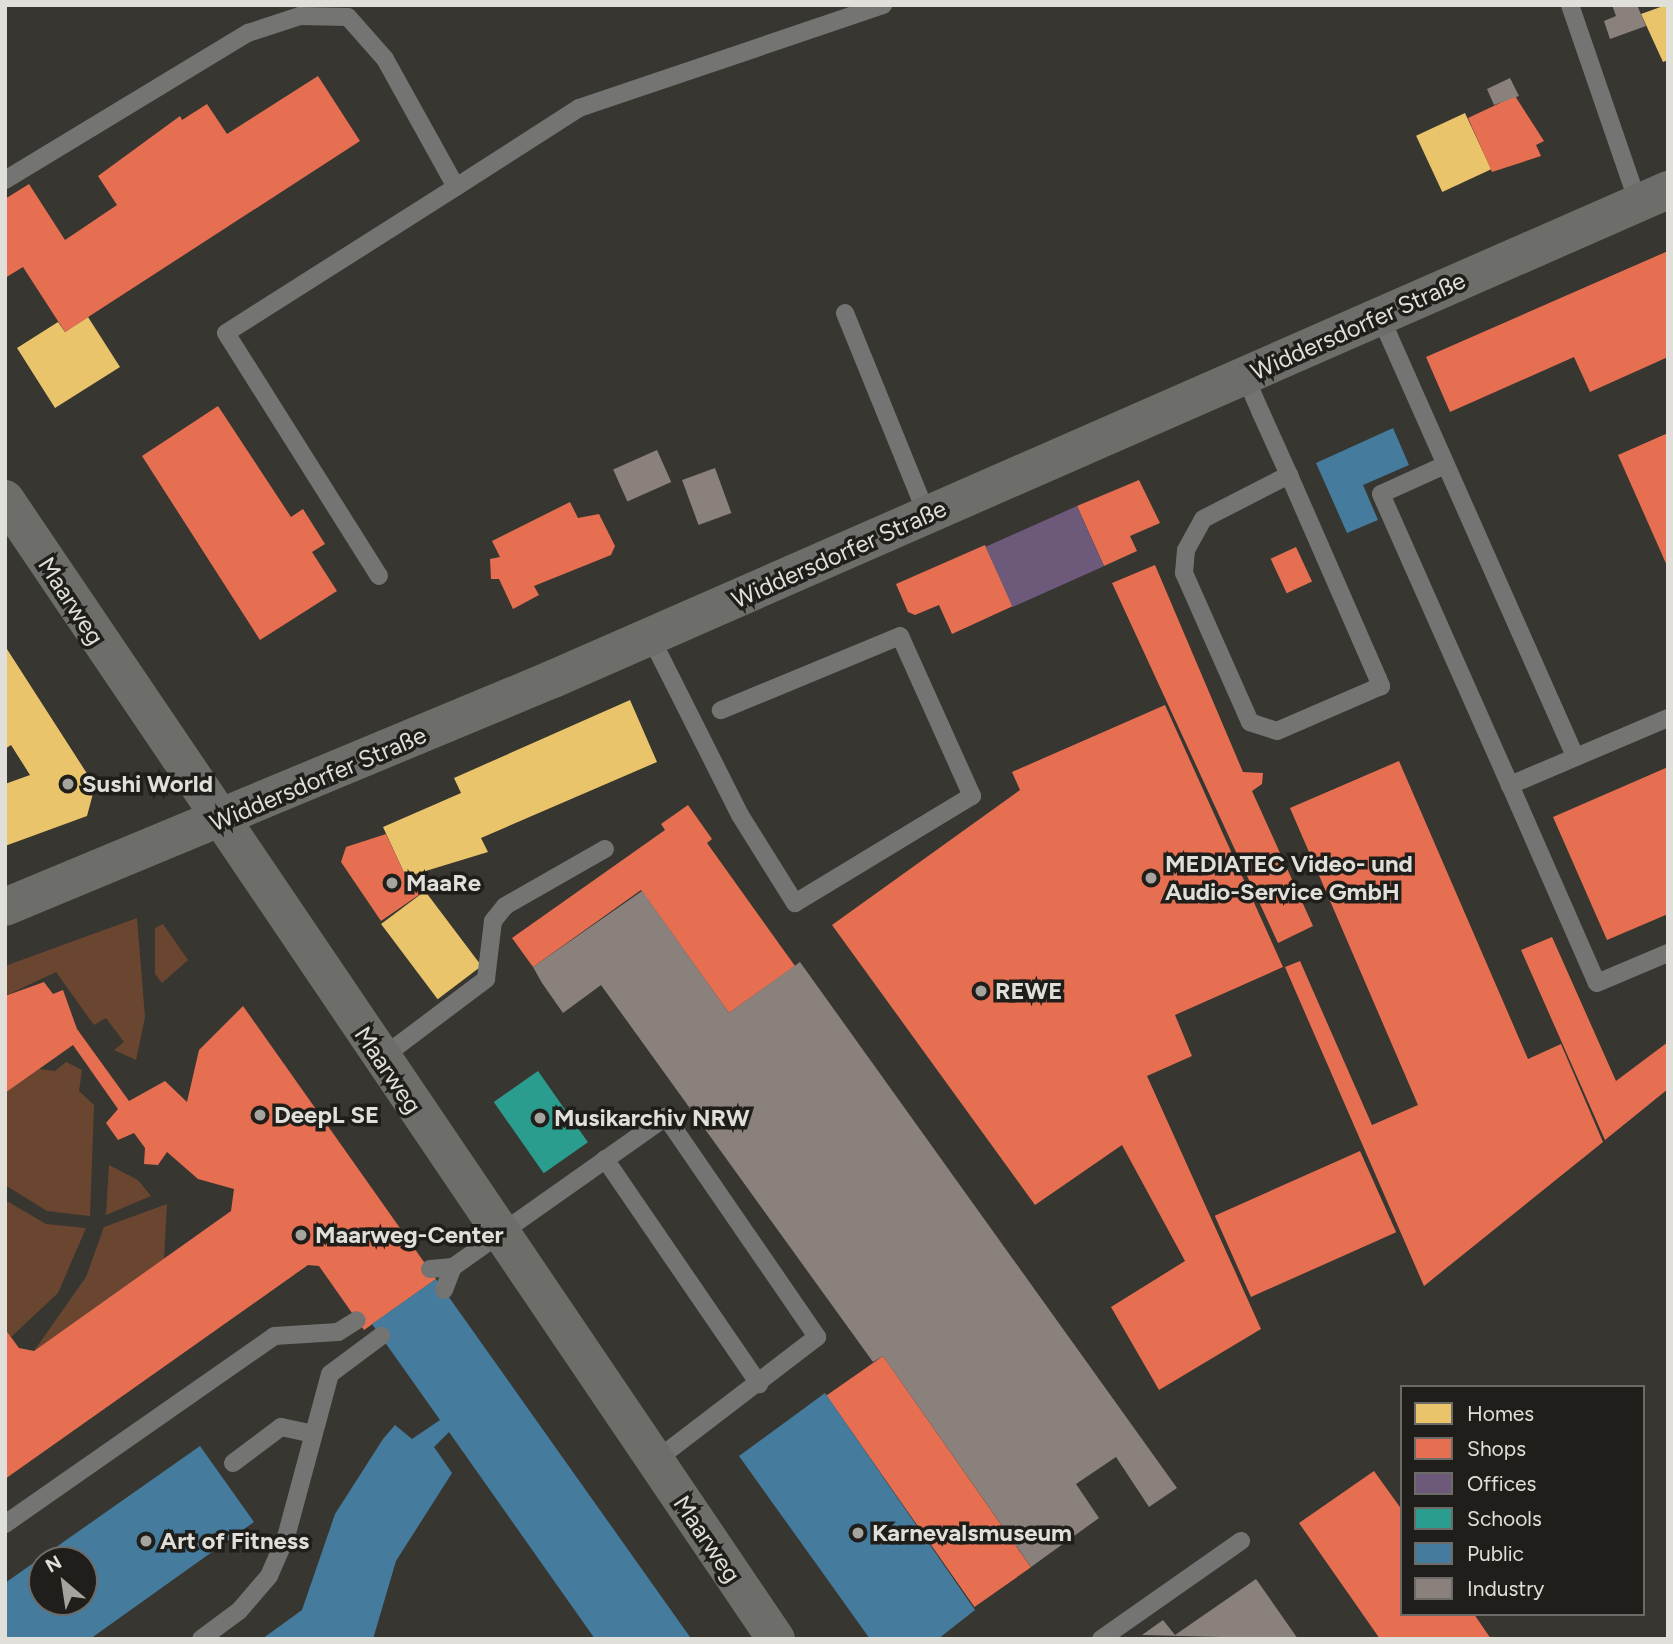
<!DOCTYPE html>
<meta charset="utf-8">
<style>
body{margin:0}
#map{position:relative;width:1673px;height:1644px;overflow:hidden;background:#373631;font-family:Figtree,sans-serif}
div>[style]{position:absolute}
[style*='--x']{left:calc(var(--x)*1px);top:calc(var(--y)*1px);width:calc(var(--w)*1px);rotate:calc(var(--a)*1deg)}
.green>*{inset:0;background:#6a4631}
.homes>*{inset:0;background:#e9c46a;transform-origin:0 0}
.shops>*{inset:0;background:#e76f51;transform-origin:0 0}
.offices>*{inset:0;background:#6d597a;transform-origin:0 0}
.schools>*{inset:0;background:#2a9d8f;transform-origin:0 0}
.public>*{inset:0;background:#457b9d}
.industry>*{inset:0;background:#8a817c;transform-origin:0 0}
.lane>*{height:18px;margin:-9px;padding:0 9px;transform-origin:9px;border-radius:9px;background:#747472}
.secondary>*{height:38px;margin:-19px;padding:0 19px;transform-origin:19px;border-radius:19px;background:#6d6d6a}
.dots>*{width:19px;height:19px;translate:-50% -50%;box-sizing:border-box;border:4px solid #1f1e1a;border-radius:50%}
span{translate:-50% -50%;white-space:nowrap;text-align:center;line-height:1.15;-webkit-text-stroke:7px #1f1e1a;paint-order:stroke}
.street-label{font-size:24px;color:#e1dfda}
.poi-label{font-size:24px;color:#e1dfda;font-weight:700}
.left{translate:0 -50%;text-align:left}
.frame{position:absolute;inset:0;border:7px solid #e1dfda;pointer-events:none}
.legend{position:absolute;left:1400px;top:1385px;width:245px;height:231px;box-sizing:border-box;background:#1f1e1a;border:2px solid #6d6b67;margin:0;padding:9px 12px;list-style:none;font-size:21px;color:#e1dfda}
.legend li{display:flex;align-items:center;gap:14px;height:35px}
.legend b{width:35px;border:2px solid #6d6b67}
.north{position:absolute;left:28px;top:1546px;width:70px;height:70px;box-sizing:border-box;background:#1f1e1a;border:2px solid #6d6b67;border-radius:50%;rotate:331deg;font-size:19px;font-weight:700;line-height:28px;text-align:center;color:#e1dfda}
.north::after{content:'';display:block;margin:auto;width:24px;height:32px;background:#a6a49f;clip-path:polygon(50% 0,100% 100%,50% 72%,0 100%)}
</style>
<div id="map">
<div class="green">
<i style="clip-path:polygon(137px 918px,145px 1017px,136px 1060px,114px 1050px,124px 1042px,106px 1018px,94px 1025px,56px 972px,5px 996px,5px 966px)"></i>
<i style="clip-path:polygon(163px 924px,188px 960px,162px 983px,155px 974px,155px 928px)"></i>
<i style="clip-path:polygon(66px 1062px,82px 1070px,79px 1091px,94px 1105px,90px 1216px,47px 1211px,5px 1185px,5px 1093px,39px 1069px,55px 1071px)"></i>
<i style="clip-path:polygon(109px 1165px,138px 1180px,151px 1196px,106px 1215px)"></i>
<i style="clip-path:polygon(5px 1200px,46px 1224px,86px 1228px,58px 1293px,11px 1337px,5px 1329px)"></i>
<i style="clip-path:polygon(167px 1204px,164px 1259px,34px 1351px,86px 1277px,104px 1227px)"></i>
</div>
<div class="homes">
<i style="clip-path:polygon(1666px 5px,1668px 60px,1663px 62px,1641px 14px)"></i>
<i style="left:1465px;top:113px;width:62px;height:54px;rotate:65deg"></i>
<i style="clip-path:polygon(88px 317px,120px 367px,55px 408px,17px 348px,58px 322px,65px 332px)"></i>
<i style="clip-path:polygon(5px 646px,95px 786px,87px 816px,5px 846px,5px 784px,30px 775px,11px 745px,5px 749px)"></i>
<i style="clip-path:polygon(630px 700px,657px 762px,481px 838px,488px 852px,406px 877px,383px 827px,461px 793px,454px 778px)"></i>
<i style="left:425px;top:891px;width:94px;height:55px;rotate:53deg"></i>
</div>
<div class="shops">
<i style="clip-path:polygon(318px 76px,360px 141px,65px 332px,23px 267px,5px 278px,5px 199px,29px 184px,65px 240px,117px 205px,98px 176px,180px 116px,182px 120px,207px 104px,227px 134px)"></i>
<i style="clip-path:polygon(1515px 96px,1544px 141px,1536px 145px,1541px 156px,1492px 172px,1468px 118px)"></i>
<i style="clip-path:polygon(1668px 251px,1668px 357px,1590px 392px,1574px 357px,1450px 412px,1426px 357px)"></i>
<i style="clip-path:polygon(218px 406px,291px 517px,303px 509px,325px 544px,312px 552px,337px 591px,260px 640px,142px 456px)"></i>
<i style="clip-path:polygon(1668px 433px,1668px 568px,1618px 455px)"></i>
<i style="clip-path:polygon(1139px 480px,1160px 523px,1130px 536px,1137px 551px,1104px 566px,1077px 506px)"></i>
<i style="clip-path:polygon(570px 502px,578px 518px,599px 514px,615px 546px,611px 555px,534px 586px,539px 595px,513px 609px,499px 579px,491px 579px,490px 559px,500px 557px,492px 541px)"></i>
<i style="clip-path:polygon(985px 545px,1013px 606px,952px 634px,939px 605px,915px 615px,908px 612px,896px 584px)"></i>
<i style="left:1296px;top:547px;width:38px;height:28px;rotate:65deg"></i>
<i style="clip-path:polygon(1155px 565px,1243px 772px,1263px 773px,1262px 784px,1252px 791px,1313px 926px,1278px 943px,1112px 583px)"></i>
<i style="clip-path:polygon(1165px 705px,1283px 967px,1175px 1015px,1192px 1056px,1147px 1076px,1261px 1329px,1159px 1390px,1111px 1307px,1185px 1261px,1122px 1145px,1035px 1205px,832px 925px,1020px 790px,1012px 772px)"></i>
<i style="clip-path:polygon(1399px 761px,1528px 1059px,1561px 1044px,1603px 1142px,1424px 1286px,1285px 967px,1300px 961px,1372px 1125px,1418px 1105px,1290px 808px)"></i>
<i style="clip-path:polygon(1668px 767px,1668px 914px,1607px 940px,1553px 817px)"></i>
<i style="clip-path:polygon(688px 805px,712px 839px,707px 843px,795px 966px,729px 1013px,641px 890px,533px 967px,512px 938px,665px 830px,661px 824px)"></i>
<i style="clip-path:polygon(386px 834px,406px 877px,419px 874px,426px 890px,381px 921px,341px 862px,346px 847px)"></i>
<i style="clip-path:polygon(1552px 937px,1616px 1081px,1668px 1042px,1668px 1089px,1605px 1140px,1521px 950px)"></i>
<i style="clip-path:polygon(44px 982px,53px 994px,63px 990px,77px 1029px,129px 1101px,165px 1081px,187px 1102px,199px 1050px,243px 1006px,436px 1279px,364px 1330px,319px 1266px,308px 1265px,5px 1479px,5px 1329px,19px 1348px,34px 1351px,231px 1211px,234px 1189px,198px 1179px,167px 1152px,158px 1165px,144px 1164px,145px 1148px,134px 1133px,118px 1140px,106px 1123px,118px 1109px,73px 1045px,5px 1093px,5px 996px)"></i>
<i style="left:1360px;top:1151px;width:89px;height:159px;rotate:66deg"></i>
<i style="left:883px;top:1356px;width:258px;height:69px;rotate:55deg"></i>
<i style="clip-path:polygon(1374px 1471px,1402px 1510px,1402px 1614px,1474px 1614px,1491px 1639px,1380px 1639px,1299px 1523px)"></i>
</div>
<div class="offices">
<i style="left:1077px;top:506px;width:66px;height:100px;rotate:66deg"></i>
</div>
<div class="schools">
<i style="left:538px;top:1071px;width:87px;height:54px;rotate:55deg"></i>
</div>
<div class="public">
<i style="clip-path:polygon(1393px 428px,1409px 465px,1363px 485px,1378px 520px,1347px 533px,1316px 463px)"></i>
<i style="clip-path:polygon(436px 1279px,690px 1637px,688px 1639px,595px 1639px,449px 1432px,434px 1447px,452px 1473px,396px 1561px,373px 1639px,262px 1639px,302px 1610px,335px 1514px,383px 1439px,395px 1425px,412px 1439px,440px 1420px,372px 1324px)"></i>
<i style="clip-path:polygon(825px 1393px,975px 1610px,938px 1639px,870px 1639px,739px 1456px)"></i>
<i style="clip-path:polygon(evenodd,200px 1446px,254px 1522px,90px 1639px,5px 1639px,5px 1583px,200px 1446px,42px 1560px,84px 1560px,84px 1602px,42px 1602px,42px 1560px)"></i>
</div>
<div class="industry">
<i style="clip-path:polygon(1612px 5px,1637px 5px,1646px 26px,1610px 39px,1604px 21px,1616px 16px)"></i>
<i style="clip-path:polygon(1510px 78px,1519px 96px,1494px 105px,1487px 89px)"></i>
<i style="left:657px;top:450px;width:35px;height:48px;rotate:66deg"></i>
<i style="left:715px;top:468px;width:48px;height:35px;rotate:70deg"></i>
<i style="clip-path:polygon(642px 891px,729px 1013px,800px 962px,1177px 1488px,1149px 1507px,1116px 1457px,1076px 1484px,1099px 1518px,1031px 1567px,883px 1356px,873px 1362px,601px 985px,563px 1013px,542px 983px,533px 967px)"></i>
<i style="clip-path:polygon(1256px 1579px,1298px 1639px,1142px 1635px,1163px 1620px,1175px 1635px)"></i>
</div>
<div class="lane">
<i style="--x:1570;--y:5;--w:209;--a:71"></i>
<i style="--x:5;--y:180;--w:284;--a:-31.2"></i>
<i style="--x:248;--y:33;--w:55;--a:-18.1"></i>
<i style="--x:300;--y:16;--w:48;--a:1.2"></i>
<i style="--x:348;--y:17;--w:56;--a:48.6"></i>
<i style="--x:385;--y:59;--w:146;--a:61"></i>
<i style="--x:456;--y:187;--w:272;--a:147.6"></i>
<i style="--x:226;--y:333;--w:287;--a:57.8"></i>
<i style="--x:456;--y:187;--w:146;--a:-32.7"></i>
<i style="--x:579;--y:108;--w:321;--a:-18.7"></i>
<i style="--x:845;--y:313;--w:218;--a:67.9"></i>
<i style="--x:1380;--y:316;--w:482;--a:66.1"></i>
<i style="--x:1245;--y:376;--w:40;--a:66.6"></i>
<i style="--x:1261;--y:413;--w:68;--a:65.7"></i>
<i style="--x:1289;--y:475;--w:223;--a:66.4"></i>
<i style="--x:1378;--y:679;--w:8;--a:67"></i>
<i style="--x:1381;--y:686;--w:113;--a:156.6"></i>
<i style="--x:1277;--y:731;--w:28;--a:-162"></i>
<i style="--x:1250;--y:722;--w:163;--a:-113.9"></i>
<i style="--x:1184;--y:573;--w:23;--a:-85"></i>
<i style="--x:1186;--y:550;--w:35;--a:-61"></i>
<i style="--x:1203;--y:519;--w:97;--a:-27.1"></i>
<i style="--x:1445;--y:465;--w:70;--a:155.6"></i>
<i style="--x:1381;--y:494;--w:318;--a:66.1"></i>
<i style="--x:650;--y:636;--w:200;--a:63.3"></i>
<i style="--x:740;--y:815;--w:104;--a:58"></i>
<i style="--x:795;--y:903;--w:207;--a:-31.2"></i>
<i style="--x:972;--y:796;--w:175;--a:-114.2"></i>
<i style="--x:900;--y:636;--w:194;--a:157.5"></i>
<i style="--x:1668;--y:718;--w:172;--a:157"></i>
<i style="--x:1510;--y:785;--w:216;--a:66.3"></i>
<i style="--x:1597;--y:983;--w:77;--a:-22.9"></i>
<i style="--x:380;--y:1059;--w:133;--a:-37"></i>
<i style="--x:486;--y:979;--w:58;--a:-83.1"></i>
<i style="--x:493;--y:921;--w:19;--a:-51"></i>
<i style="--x:505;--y:906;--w:115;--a:-29.7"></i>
<i style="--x:605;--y:1159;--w:273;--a:55.6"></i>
<i style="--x:430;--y:1269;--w:23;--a:-5"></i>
<i style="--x:453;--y:1267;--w:261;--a:-35.2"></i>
<i style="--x:666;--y:1117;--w:267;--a:55.5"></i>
<i style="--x:817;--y:1337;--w:204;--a:142.6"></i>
<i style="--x:444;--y:1290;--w:25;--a:-69"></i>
<i style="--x:233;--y:1463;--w:60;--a:-36.9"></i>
<i style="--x:281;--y:1427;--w:33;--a:12"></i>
<i style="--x:5;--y:1524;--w:328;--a:-34.9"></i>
<i style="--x:274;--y:1336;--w:64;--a:-3.6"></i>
<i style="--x:338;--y:1332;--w:22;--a:-32"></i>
<i style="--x:201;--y:1639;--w:47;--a:-36.4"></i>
<i style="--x:239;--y:1611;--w:46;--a:-49.4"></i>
<i style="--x:269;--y:1576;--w:43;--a:-66.4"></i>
<i style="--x:286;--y:1537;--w:169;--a:-74.9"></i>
<i style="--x:330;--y:1374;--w:64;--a:-36.7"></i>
<i style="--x:1101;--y:1639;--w:171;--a:-35"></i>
</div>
<div class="secondary">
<i style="--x:5;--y:499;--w:1376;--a:55.93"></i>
<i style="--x:5;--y:907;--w:594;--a:-22.59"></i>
<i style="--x:553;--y:679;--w:1218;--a:-23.68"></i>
</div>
<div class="dots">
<i style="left:68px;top:784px;background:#a6a49f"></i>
<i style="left:1151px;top:878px;background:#a6a49f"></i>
<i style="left:392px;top:883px;background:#a6a49f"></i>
<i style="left:981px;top:991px;background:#a6a49f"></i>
<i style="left:260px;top:1115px;background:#a6a49f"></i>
<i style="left:540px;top:1118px;background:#a6a49f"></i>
<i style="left:301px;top:1235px;background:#a6a49f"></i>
<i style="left:858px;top:1533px;background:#a6a49f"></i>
<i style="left:146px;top:1541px;background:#a6a49f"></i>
</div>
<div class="street-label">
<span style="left:1358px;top:326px;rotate:-24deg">Widdersdorfer Straße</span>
<span style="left:839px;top:554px;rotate:-24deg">Widdersdorfer Straße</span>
<span style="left:71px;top:601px;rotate:57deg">Maarweg</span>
<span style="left:318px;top:779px;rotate:-23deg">Widdersdorfer Straße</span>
<span style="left:388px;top:1070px;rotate:56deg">Maarweg</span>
<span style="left:707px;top:1539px;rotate:56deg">Maarweg</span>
</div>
<div class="poi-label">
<span class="left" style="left:82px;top:784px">Sushi World</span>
<span class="left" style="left:1165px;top:878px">MEDIATEC Video- und<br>Audio-Service GmbH</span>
<span class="left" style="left:406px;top:883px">MaaRe</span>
<span class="left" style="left:995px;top:991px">REWE</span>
<span class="left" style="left:274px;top:1115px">DeepL SE</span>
<span class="left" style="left:554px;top:1118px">Musikarchiv NRW</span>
<span class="left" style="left:315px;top:1235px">Maarweg-Center</span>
<span class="left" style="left:872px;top:1533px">Karnevalsmuseum</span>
<span class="left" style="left:160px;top:1541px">Art of Fitness</span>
</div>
<div class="frame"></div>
<ul class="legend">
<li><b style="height:19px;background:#e9c46a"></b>Homes</li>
<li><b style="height:19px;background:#e76f51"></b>Shops</li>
<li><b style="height:19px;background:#6d597a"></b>Offices</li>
<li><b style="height:19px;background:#2a9d8f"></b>Schools</li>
<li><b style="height:19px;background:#457b9d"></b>Public</li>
<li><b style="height:19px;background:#8a817c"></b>Industry</li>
</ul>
<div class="north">N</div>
</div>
